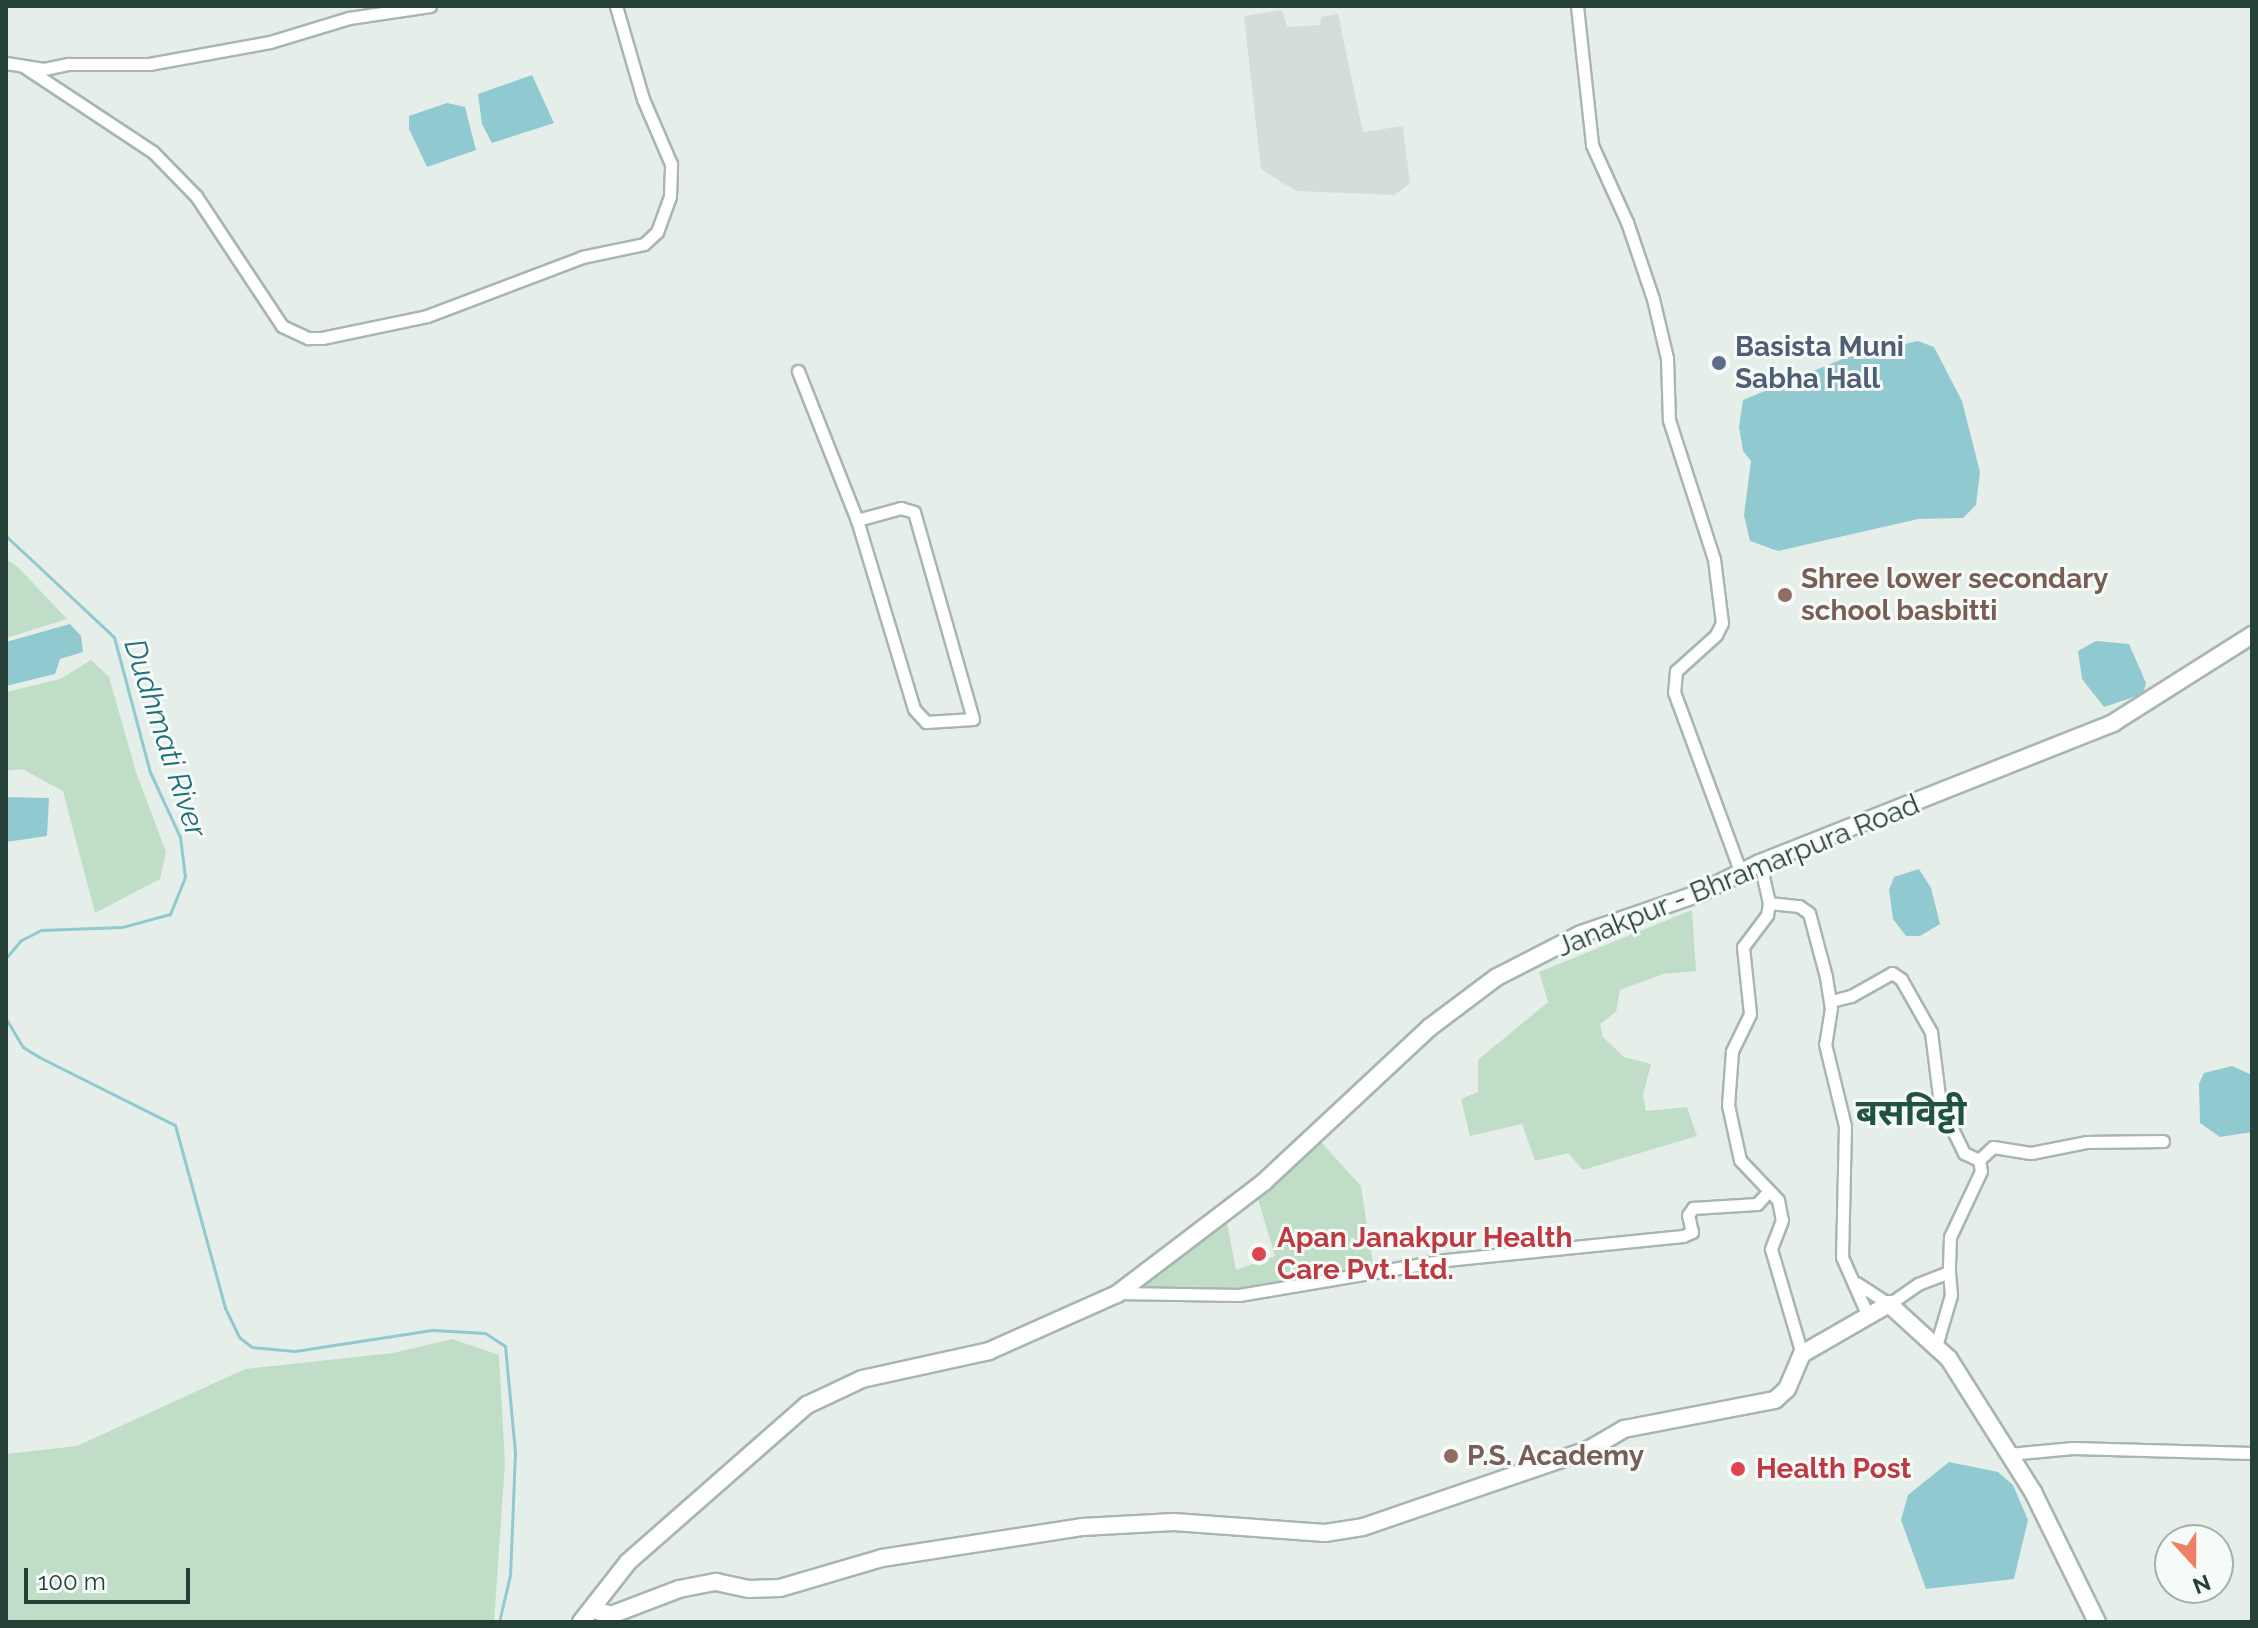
<!DOCTYPE html>
<meta charset="utf-8">
<style>
body{margin:0}
#map{position:relative;width:2258px;height:1628px;overflow:hidden;background:#e6eeea;font-family:Raleway,"Noto Sans Devanagari",sans-serif}
div>[style]{position:absolute}
[style*='--x']{left:calc(var(--x)*1px);top:calc(var(--y)*1px);width:calc(var(--w)*1px);rotate:calc(var(--a)*1deg)}
.built>*{inset:0;background:#d4ded9}
.green>*{inset:0;background:#c0dec7}
.water>*{inset:0;background:#90c9d0}
.stream>*{height:3px;margin:-1.5px;padding:0 1.5px;transform-origin:1.5px;border-radius:1.5px;background:#90c9d0}
.roads{filter:drop-shadow(2px 0 #a8b6b1) drop-shadow(-2px 0 #a8b6b1) drop-shadow(0 2px #a8b6b1) drop-shadow(0 -2px #a8b6b1)}
.street>*{height:11px;margin:-5.5px;padding:0 5.5px;transform-origin:5.5px;border-radius:5.5px;background:#fff}
.secondary>*{height:16px;margin:-8px;padding:0 8px;transform-origin:8px;border-radius:8px;background:#fff}
.dots>*{width:22px;height:22px;translate:-50% -50%;box-sizing:border-box;border:4px solid #f6faf8;border-radius:50%}
span{translate:-50% -50%;white-space:nowrap;text-align:center;line-height:1.15;-webkit-text-stroke:6px #f6faf8;paint-order:stroke}
.service-label{font-size:28px;color:#4e5e75;font-weight:700}
.left{translate:0 -50%;text-align:left}
.education-label{font-size:28px;color:#785e54;font-weight:700}
.street-label{font-size:28px;color:#254037}
.health-label{font-size:28px;color:#be3a42;font-weight:700}
.water-label{font-size:30px;color:#206f7a;font-style:italic}
.district-label{font-size:36px;color:#215244;font-weight:700}
.frame{position:absolute;inset:0;border:8px solid #254037;pointer-events:none}
.north{position:absolute;left:2154px;top:1524px;width:80px;height:80px;box-sizing:border-box;background:#f6faf8;border:2px solid #a2b0ab;border-radius:50%;rotate:159deg;font-size:22px;font-weight:700;line-height:32px;text-align:center;color:#254037}
.north::after{content:'';display:block;margin:auto;width:28px;height:36px;background:#ed8065;clip-path:polygon(50% 0,100% 100%,50% 72%,0 100%)}
.scale{position:absolute;left:24px;top:1568px;width:166px;height:36px;box-sizing:border-box;border:4px solid #254037;border-top:0;padding-left:10px;font-size:24px;line-height:28px;white-space:nowrap;color:#254037;-webkit-text-stroke:6px #f6faf8;paint-order:stroke}
</style>
<div id="map">
<div class="built">
<i style="clip-path:polygon(1282px 10px,1287px 27px,1320px 25px,1321px 17px,1338px 14px,1363px 132px,1403px 126px,1410px 183px,1395px 195px,1296px 191px,1261px 169px,1244px 16px)"></i>
</div>
<div class="green">
<i style="clip-path:polygon(6px 559px,18px 567px,67px 619px,6px 638px)"></i>
<i style="clip-path:polygon(91px 660px,109px 677px,136px 772px,166px 852px,160px 879px,95px 913px,63px 791px,22px 769px,6px 771px,6px 692px,60px 679px)"></i>
<i style="clip-path:polygon(1692px 910px,1696px 971px,1663px 974px,1620px 990px,1616px 1012px,1600px 1024px,1603px 1037px,1624px 1057px,1651px 1064px,1643px 1095px,1646px 1111px,1687px 1107px,1697px 1136px,1583px 1170px,1568px 1153px,1535px 1161px,1522px 1124px,1470px 1136px,1461px 1099px,1478px 1092px,1478px 1060px,1548px 1002px,1539px 972px)"></i>
<i style="clip-path:polygon(1320px 1141px,1361px 1186px,1373px 1264px,1241px 1290px,1144px 1287px,1158px 1271px,1227px 1223px,1236px 1270px,1275px 1256px,1258px 1199px)"></i>
<i style="clip-path:polygon(452px 1339px,499px 1355px,505px 1463px,494px 1622px,6px 1622px,6px 1454px,77px 1446px,245px 1369px,393px 1353px)"></i>
</div>
<div class="water">
<i style="clip-path:polygon(532px 75px,554px 123px,492px 143px,482px 124px,478px 94px)"></i>
<i style="clip-path:polygon(447px 103px,465px 107px,476px 150px,427px 167px,409px 129px,409px 116px)"></i>
<i style="clip-path:polygon(1918px 341px,1934px 347px,1962px 401px,1980px 472px,1976px 505px,1963px 518px,1918px 519px,1778px 551px,1750px 541px,1744px 515px,1751px 461px,1743px 451px,1739px 427px,1743px 400px,1845px 358px)"></i>
<i style="clip-path:polygon(70px 624px,81px 636px,83px 652px,60px 659px,55px 674px,6px 686px,6px 642px)"></i>
<i style="clip-path:polygon(2096px 641px,2129px 644px,2146px 683px,2143px 694px,2104px 707px,2082px 679px,2078px 651px)"></i>
<i style="clip-path:polygon(6px 797px,49px 798px,47px 836px,6px 842px)"></i>
<i style="clip-path:polygon(1919px 869px,1931px 888px,1940px 924px,1920px 936px,1906px 936px,1893px 919px,1889px 890px,1894px 877px)"></i>
<i style="clip-path:polygon(2232px 1066px,2252px 1075px,2252px 1132px,2220px 1137px,2200px 1123px,2199px 1084px,2204px 1073px)"></i>
<i style="clip-path:polygon(1949px 1462px,1998px 1472px,2013px 1485px,2028px 1520px,2014px 1579px,1926px 1589px,1901px 1520px,1908px 1495px)"></i>
</div>
<div class="stream">
<i style="--x:6;--y:536;--w:148;--a:43.1"></i>
<i style="--x:114;--y:637;--w:140;--a:75.1"></i>
<i style="--x:150;--y:772;--w:72;--a:65.2"></i>
<i style="--x:180;--y:837;--w:40;--a:82.9"></i>
<i style="--x:185;--y:877;--w:40;--a:112"></i>
<i style="--x:170;--y:914;--w:50;--a:164.8"></i>
<i style="--x:122;--y:927;--w:81;--a:177.9"></i>
<i style="--x:41;--y:930;--w:22;--a:153"></i>
<i style="--x:21;--y:940;--w:23;--a:130"></i>
<i style="--x:6;--y:1019;--w:33;--a:59"></i>
<i style="--x:23;--y:1047;--w:19;--a:32"></i>
<i style="--x:39;--y:1057;--w:152;--a:26.6"></i>
<i style="--x:175;--y:1125;--w:190;--a:74.7"></i>
<i style="--x:225;--y:1308;--w:32;--a:64"></i>
<i style="--x:239;--y:1337;--w:16;--a:38"></i>
<i style="--x:252;--y:1347;--w:43;--a:5.3"></i>
<i style="--x:295;--y:1351;--w:140;--a:-8.7"></i>
<i style="--x:433;--y:1330;--w:52;--a:3.3"></i>
<i style="--x:485;--y:1333;--w:24;--a:33"></i>
<i style="--x:505;--y:1346;--w:106;--a:84.6"></i>
<i style="--x:515;--y:1452;--w:123;--a:92.3"></i>
<i style="--x:510;--y:1575;--w:48;--a:103.2"></i>
</div>
<div class="roads">
<div class="street">
<i style="--x:1577;--y:6;--w:140;--a:83.8"></i>
<i style="--x:1592;--y:145;--w:85;--a:65.6"></i>
<i style="--x:1627;--y:222;--w:81;--a:71.3"></i>
<i style="--x:1653;--y:299;--w:61;--a:76.7"></i>
<i style="--x:1667;--y:358;--w:62;--a:88.2"></i>
<i style="--x:1669;--y:420;--w:146;--a:72.1"></i>
<i style="--x:1714;--y:559;--w:64;--a:82.9"></i>
<i style="--x:1722;--y:623;--w:13;--a:117"></i>
<i style="--x:1716;--y:635;--w:54;--a:138"></i>
<i style="--x:1676;--y:671;--w:21;--a:95"></i>
<i style="--x:1674;--y:692;--w:193;--a:69.7"></i>
<i style="--x:6;--y:63;--w:38;--a:9"></i>
<i style="--x:44;--y:69;--w:25;--a:-12"></i>
<i style="--x:68;--y:64;--w:81;--a:0"></i>
<i style="--x:149;--y:64;--w:123;--a:-10.3"></i>
<i style="--x:270;--y:42;--w:83;--a:-16.9"></i>
<i style="--x:349;--y:18;--w:82;--a:-8.4"></i>
<i style="--x:26;--y:68;--w:152;--a:33.5"></i>
<i style="--x:153;--y:152;--w:62;--a:45.7"></i>
<i style="--x:196;--y:196;--w:156;--a:56.5"></i>
<i style="--x:282;--y:326;--w:29;--a:25"></i>
<i style="--x:308;--y:338;--w:14;--a:0"></i>
<i style="--x:322;--y:338;--w:107;--a:-11.8"></i>
<i style="--x:427;--y:316;--w:166;--a:-20.8"></i>
<i style="--x:582;--y:257;--w:63;--a:-11.8"></i>
<i style="--x:644;--y:244;--w:18;--a:-43"></i>
<i style="--x:657;--y:232;--w:38;--a:-70"></i>
<i style="--x:670;--y:196;--w:32;--a:-88"></i>
<i style="--x:671;--y:164;--w:71;--a:-113.3"></i>
<i style="--x:643;--y:99;--w:97;--a:-106.2"></i>
<i style="--x:798;--y:371;--w:160;--a:68.4"></i>
<i style="--x:857;--y:520;--w:197;--a:73.2"></i>
<i style="--x:914;--y:709;--w:18;--a:47"></i>
<i style="--x:926;--y:722;--w:47;--a:-3.7"></i>
<i style="--x:973;--y:719;--w:215;--a:-105.9"></i>
<i style="--x:914;--y:512;--w:14;--a:-163"></i>
<i style="--x:901;--y:508;--w:46;--a:164.7"></i>
<i style="--x:1760;--y:863;--w:41;--a:77.3"></i>
<i style="--x:1769;--y:903;--w:30;--a:6"></i>
<i style="--x:1799;--y:906;--w:12;--a:35"></i>
<i style="--x:1809;--y:913;--w:66;--a:75.1"></i>
<i style="--x:1826;--y:977;--w:31;--a:81"></i>
<i style="--x:1831;--y:1008;--w:36;--a:99"></i>
<i style="--x:1825;--y:1044;--w:84;--a:76.3"></i>
<i style="--x:1845;--y:1126;--w:131;--a:91.3"></i>
<i style="--x:1842;--y:1257;--w:64;--a:66.2"></i>
<i style="--x:1769;--y:903;--w:12;--a:99"></i>
<i style="--x:1767;--y:915;--w:40;--a:127"></i>
<i style="--x:1743;--y:947;--w:67;--a:84"></i>
<i style="--x:1750;--y:1014;--w:41;--a:115.9"></i>
<i style="--x:1732;--y:1051;--w:54;--a:94.2"></i>
<i style="--x:1728;--y:1105;--w:56;--a:77.7"></i>
<i style="--x:1740;--y:1160;--w:55;--a:46.5"></i>
<i style="--x:1778;--y:1200;--w:20;--a:79"></i>
<i style="--x:1782;--y:1220;--w:31;--a:111"></i>
<i style="--x:1771;--y:1249;--w:109;--a:73.6"></i>
<i style="--x:1831;--y:1001;--w:21;--a:-14"></i>
<i style="--x:1851;--y:996;--w:47;--a:-29.3"></i>
<i style="--x:1892;--y:973;--w:11;--a:34"></i>
<i style="--x:1901;--y:979;--w:61;--a:60.5"></i>
<i style="--x:1931;--y:1032;--w:73;--a:82.9"></i>
<i style="--x:1940;--y:1104;--w:55;--a:63.9"></i>
<i style="--x:1964;--y:1153;--w:17;--a:25"></i>
<i style="--x:1979;--y:1160;--w:11;--a:80"></i>
<i style="--x:1981;--y:1171;--w:73;--a:115.2"></i>
<i style="--x:1950;--y:1237;--w:35;--a:92"></i>
<i style="--x:1949;--y:1272;--w:33;--a:159"></i>
<i style="--x:1918;--y:1284;--w:35;--a:145"></i>
<i style="--x:1889;--y:1304;--w:38;--a:-147"></i>
<i style="--x:1979;--y:1160;--w:19;--a:-43"></i>
<i style="--x:1993;--y:1147;--w:38;--a:9"></i>
<i style="--x:2031;--y:1153;--w:56;--a:-11.3"></i>
<i style="--x:2086;--y:1142;--w:77;--a:-0.7"></i>
<i style="--x:1119;--y:1293;--w:120;--a:1"></i>
<i style="--x:1239;--y:1295;--w:210;--a:-9.6"></i>
<i style="--x:1446;--y:1260;--w:238;--a:-5.8"></i>
<i style="--x:1683;--y:1236;--w:10;--a:-24"></i>
<i style="--x:1692;--y:1232;--w:17;--a:-103"></i>
<i style="--x:1688;--y:1215;--w:9;--a:-54"></i>
<i style="--x:1693;--y:1208;--w:64;--a:-3.6"></i>
<i style="--x:1757;--y:1204;--w:15;--a:-48"></i>
<i style="--x:1936;--y:1346;--w:53;--a:-73.6"></i>
<i style="--x:1951;--y:1295;--w:23;--a:-95"></i>
<i style="--x:2009;--y:1454;--w:64;--a:-5.4"></i>
<i style="--x:2073;--y:1448;--w:179;--a:1.6"></i>
</div>
<div class="secondary">
<i style="--x:594;--y:1610;--w:18;--a:16"></i>
<i style="--x:611;--y:1615;--w:73;--a:-20.9"></i>
<i style="--x:679;--y:1589;--w:38;--a:-11"></i>
<i style="--x:716;--y:1582;--w:34;--a:12"></i>
<i style="--x:749;--y:1589;--w:31;--a:-2"></i>
<i style="--x:780;--y:1588;--w:106;--a:-16.4"></i>
<i style="--x:882;--y:1558;--w:202;--a:-8.8"></i>
<i style="--x:1082;--y:1527;--w:92;--a:-3.1"></i>
<i style="--x:1174;--y:1522;--w:151;--a:4.2"></i>
<i style="--x:1325;--y:1533;--w:38;--a:-9"></i>
<i style="--x:1363;--y:1527;--w:238;--a:-18.9"></i>
<i style="--x:1588;--y:1450;--w:42;--a:-30.3"></i>
<i style="--x:1624;--y:1429;--w:154;--a:-10.9"></i>
<i style="--x:1775;--y:1400;--w:16;--a:-43"></i>
<i style="--x:1787;--y:1389;--w:38;--a:-67"></i>
<i style="--x:1802;--y:1354;--w:100;--a:-29.9"></i>
<i style="--x:1889;--y:1304;--w:81;--a:42.5"></i>
<i style="--x:1949;--y:1359;--w:157;--a:57.7"></i>
<i style="--x:2033;--y:1492;--w:145;--a:63.8"></i>
<i style="--x:581;--y:1622;--w:76;--a:-51.9"></i>
<i style="--x:628;--y:1562;--w:238;--a:-41.3"></i>
<i style="--x:807;--y:1405;--w:61;--a:-25.3"></i>
<i style="--x:862;--y:1379;--w:130;--a:-12.4"></i>
<i style="--x:989;--y:1351;--w:140;--a:-24"></i>
<i style="--x:1117;--y:1294;--w:185;--a:-37.3"></i>
<i style="--x:1264;--y:1182;--w:226;--a:-43"></i>
<i style="--x:1429;--y:1028;--w:85;--a:-36.9"></i>
<i style="--x:1497;--y:977;--w:94;--a:-27.1"></i>
<i style="--x:1581;--y:934;--w:126;--a:-19"></i>
<i style="--x:1700;--y:893;--w:67;--a:-26.6"></i>
<i style="--x:1760;--y:863;--w:380;--a:-21.6"></i>
<i style="--x:2113;--y:723;--w:165;--a:-32.3"></i>
</div>
</div>
<div class="dots">
<i style="left:1719px;top:363px;background:#5c6f8a"></i>
<i style="left:1785px;top:595px;background:#8d6e63"></i>
<i style="left:1259px;top:1254px;background:#e0444e"></i>
<i style="left:1451px;top:1456px;background:#8d6e63"></i>
<i style="left:1738px;top:1469px;background:#e0444e"></i>
</div>
<div class="service-label">
<span class="left" style="left:1735px;top:363px">Basista Muni<br>Sabha Hall</span>
</div>
<div class="education-label">
<span class="left" style="left:1801px;top:595px">Shree lower secondary<br>school basbitti</span>
<span class="left" style="left:1467px;top:1456px">P.S. Academy</span>
</div>
<div class="street-label">
<span style="left:1738px;top:876px;rotate:-22deg">Janakpur - Bhramarpura Road</span>
</div>
<div class="health-label">
<span class="left" style="left:1277px;top:1254px">Apan Janakpur Health<br>Care Pvt. Ltd.</span>
<span class="left" style="left:1756px;top:1469px">Health Post</span>
</div>
<div class="water-label">
<span style="left:165px;top:738px;rotate:72deg">Dudhmati River</span>
</div>
<div class="district-label">
<span style="left:1911px;top:1113px">बसविट्टी</span>
</div>
<div class="frame"></div>
<div class="north">N</div>
<div class="scale">100 m</div>
</div>
